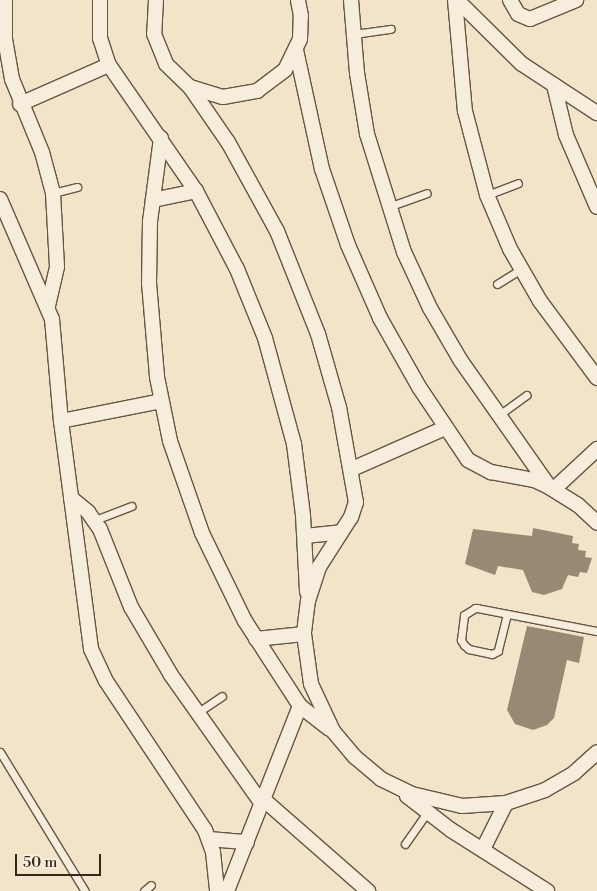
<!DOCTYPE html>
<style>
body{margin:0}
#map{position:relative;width:597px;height:891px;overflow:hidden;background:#f2e4c9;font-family:"Libre Bodoni",serif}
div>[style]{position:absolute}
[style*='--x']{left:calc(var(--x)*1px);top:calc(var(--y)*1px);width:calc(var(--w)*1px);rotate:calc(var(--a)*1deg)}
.building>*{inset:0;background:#988974}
.roads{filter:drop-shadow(1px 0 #655644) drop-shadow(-1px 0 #655644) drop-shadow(0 1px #655644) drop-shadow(0 -1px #655644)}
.service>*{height:7px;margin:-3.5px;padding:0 3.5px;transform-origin:3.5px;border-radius:3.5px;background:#f7eddc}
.minor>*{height:14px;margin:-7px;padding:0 7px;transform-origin:7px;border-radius:7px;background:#f7eddc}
span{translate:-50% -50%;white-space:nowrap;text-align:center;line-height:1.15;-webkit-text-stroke:5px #f7eddc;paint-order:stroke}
.scale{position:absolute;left:15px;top:854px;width:86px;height:22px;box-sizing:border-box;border:2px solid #362617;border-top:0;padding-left:6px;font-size:15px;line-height:18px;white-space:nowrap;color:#362617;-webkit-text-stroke:4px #f7eddc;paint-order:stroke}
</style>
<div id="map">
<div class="building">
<i style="clip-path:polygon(533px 528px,573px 536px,572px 543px,579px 544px,578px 550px,586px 551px,585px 557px,592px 558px,587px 573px,580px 572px,578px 577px,568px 575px,562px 589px,544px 595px,532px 592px,523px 570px,498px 566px,495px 575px,465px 564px,473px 529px,532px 536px)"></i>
<i style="clip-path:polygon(527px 626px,584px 637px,579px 663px,567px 660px,554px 718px,547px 725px,533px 730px,515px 724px,507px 710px)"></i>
</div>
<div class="roads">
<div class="service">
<i style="--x:354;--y:34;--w:37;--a:-8"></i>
<i style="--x:53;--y:193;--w:25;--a:-14"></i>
<i style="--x:487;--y:195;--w:33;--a:-21"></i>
<i style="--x:388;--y:207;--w:41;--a:-19.7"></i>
<i style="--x:497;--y:284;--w:28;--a:-32"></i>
<i style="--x:499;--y:415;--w:34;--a:-36"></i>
<i style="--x:95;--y:520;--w:39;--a:-21"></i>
<i style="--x:507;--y:614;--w:38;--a:104"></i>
<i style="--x:498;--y:651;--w:7;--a:153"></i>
<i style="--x:492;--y:654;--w:24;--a:-168"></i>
<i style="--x:469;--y:649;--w:6;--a:-141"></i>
<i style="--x:464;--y:645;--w:6;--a:-121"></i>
<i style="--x:461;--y:640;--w:25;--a:-83"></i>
<i style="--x:464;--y:615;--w:13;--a:-32"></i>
<i style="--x:475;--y:608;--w:2;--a:0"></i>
<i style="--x:477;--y:608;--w:122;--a:10.9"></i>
<i style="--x:197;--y:713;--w:30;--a:-34"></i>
<i style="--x:0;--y:752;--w:163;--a:58.6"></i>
<i style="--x:405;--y:844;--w:38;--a:-55"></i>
<i style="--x:144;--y:891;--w:9;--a:-41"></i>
</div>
<div class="minor">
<i style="--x:5;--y:0;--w:39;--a:90"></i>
<i style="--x:5;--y:39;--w:41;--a:80.1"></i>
<i style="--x:12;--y:79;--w:79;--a:67.7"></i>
<i style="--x:42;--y:152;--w:42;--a:75"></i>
<i style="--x:53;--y:193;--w:74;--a:86.9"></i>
<i style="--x:57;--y:267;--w:40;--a:103"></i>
<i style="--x:100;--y:0;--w:38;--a:90"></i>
<i style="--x:100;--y:38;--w:28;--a:72"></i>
<i style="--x:109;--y:65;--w:153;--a:55.4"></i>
<i style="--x:196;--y:191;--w:88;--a:62.3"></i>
<i style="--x:237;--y:269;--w:74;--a:67.9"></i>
<i style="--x:265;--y:338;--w:110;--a:74.7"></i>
<i style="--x:294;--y:444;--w:72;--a:82.8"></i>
<i style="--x:303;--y:515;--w:77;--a:87"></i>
<i style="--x:156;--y:0;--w:34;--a:93"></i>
<i style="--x:154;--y:34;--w:32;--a:68"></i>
<i style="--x:166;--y:64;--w:33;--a:44"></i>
<i style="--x:190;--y:87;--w:34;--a:17"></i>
<i style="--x:223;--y:97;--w:35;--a:-10"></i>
<i style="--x:257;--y:91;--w:35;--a:-37"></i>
<i style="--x:285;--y:70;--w:34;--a:-64"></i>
<i style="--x:300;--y:39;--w:23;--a:-88"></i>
<i style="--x:301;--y:16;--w:16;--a:-101"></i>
<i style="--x:351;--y:0;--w:73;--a:85.3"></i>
<i style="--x:357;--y:73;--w:62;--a:80.7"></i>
<i style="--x:367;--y:134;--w:124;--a:72.6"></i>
<i style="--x:404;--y:252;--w:62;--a:65.1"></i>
<i style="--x:430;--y:308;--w:61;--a:59.7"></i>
<i style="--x:461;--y:361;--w:153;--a:54.9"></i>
<i style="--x:455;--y:0;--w:111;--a:84.9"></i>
<i style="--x:465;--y:111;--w:87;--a:75.3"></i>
<i style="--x:487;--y:195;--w:59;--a:66.9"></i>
<i style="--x:510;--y:249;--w:60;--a:60"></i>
<i style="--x:540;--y:301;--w:96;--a:53.5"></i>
<i style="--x:457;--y:0;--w:91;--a:44.6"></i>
<i style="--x:522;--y:64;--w:90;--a:33.2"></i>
<i style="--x:510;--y:0;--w:16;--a:60"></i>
<i style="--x:518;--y:14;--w:13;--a:23"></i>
<i style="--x:530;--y:19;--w:50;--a:-22.4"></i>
<i style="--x:296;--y:50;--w:122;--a:77.7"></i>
<i style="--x:322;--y:169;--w:80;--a:71.1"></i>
<i style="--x:348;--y:245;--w:80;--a:66.3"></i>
<i style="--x:380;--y:318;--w:79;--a:60.5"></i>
<i style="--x:419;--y:387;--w:88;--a:56.1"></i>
<i style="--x:468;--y:460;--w:26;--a:28"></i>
<i style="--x:491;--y:472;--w:44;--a:10.5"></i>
<i style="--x:534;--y:480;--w:17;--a:25"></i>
<i style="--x:549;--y:487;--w:34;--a:32"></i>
<i style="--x:578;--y:505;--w:26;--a:43"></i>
<i style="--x:554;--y:85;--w:51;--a:76.5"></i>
<i style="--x:566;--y:135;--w:78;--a:66.7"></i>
<i style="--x:190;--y:87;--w:67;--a:55.4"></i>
<i style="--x:228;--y:142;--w:102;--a:61.2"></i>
<i style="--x:277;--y:231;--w:111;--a:68.3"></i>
<i style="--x:318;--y:334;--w:76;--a:74"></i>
<i style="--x:339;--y:407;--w:97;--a:79.9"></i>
<i style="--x:356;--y:502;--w:16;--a:108"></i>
<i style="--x:351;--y:517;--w:59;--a:122.6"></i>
<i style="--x:319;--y:567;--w:35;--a:108"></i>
<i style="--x:308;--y:600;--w:34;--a:97"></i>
<i style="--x:304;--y:634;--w:50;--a:82"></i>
<i style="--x:311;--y:684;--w:52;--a:64.9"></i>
<i style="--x:333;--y:731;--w:34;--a:50"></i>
<i style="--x:355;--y:757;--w:34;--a:40"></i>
<i style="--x:381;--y:779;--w:34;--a:26"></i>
<i style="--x:412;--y:794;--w:51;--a:13.5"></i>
<i style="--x:462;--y:806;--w:44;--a:-3.9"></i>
<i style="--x:506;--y:803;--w:41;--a:-18.4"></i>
<i style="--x:545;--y:790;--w:34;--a:-30"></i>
<i style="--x:574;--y:773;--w:31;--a:-42"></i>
<i style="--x:20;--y:104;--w:97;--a:-23.7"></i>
<i style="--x:161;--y:138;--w:84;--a:97.5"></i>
<i style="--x:150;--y:221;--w:62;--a:90.9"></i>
<i style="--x:149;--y:283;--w:94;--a:85.1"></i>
<i style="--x:157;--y:377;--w:65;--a:78.5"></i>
<i style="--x:170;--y:441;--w:97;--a:70.8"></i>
<i style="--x:202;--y:533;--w:98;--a:64"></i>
<i style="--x:245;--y:621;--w:101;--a:57.1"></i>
<i style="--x:300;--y:706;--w:37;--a:38"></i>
<i style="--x:0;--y:199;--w:131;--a:66.6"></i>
<i style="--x:52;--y:319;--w:102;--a:85"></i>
<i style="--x:61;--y:421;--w:230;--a:82.5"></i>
<i style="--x:91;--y:649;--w:35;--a:65"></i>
<i style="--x:106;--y:681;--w:179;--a:56.4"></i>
<i style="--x:205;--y:830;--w:23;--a:70"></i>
<i style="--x:213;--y:852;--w:39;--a:84"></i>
<i style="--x:153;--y:200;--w:44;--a:-11.8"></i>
<i style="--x:61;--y:421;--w:102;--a:-11.3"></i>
<i style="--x:352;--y:469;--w:102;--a:-23.8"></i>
<i style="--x:554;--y:489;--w:59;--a:-42.9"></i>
<i style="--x:71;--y:498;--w:22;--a:39"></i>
<i style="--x:88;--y:512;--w:21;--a:55"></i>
<i style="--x:100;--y:529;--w:84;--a:68.3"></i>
<i style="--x:131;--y:607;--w:79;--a:59.5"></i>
<i style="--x:171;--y:675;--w:158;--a:54.8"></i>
<i style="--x:305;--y:536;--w:36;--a:-6"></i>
<i style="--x:256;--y:639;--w:48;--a:-5.9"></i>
<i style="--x:407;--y:796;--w:56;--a:37.7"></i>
<i style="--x:451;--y:830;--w:114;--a:32.4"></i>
<i style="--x:263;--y:799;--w:140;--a:41.2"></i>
<i style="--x:209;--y:839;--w:38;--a:5"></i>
<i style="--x:483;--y:849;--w:51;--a:-63.4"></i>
<i style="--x:227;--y:891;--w:199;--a:-68.5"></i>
</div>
</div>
<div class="scale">50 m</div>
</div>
